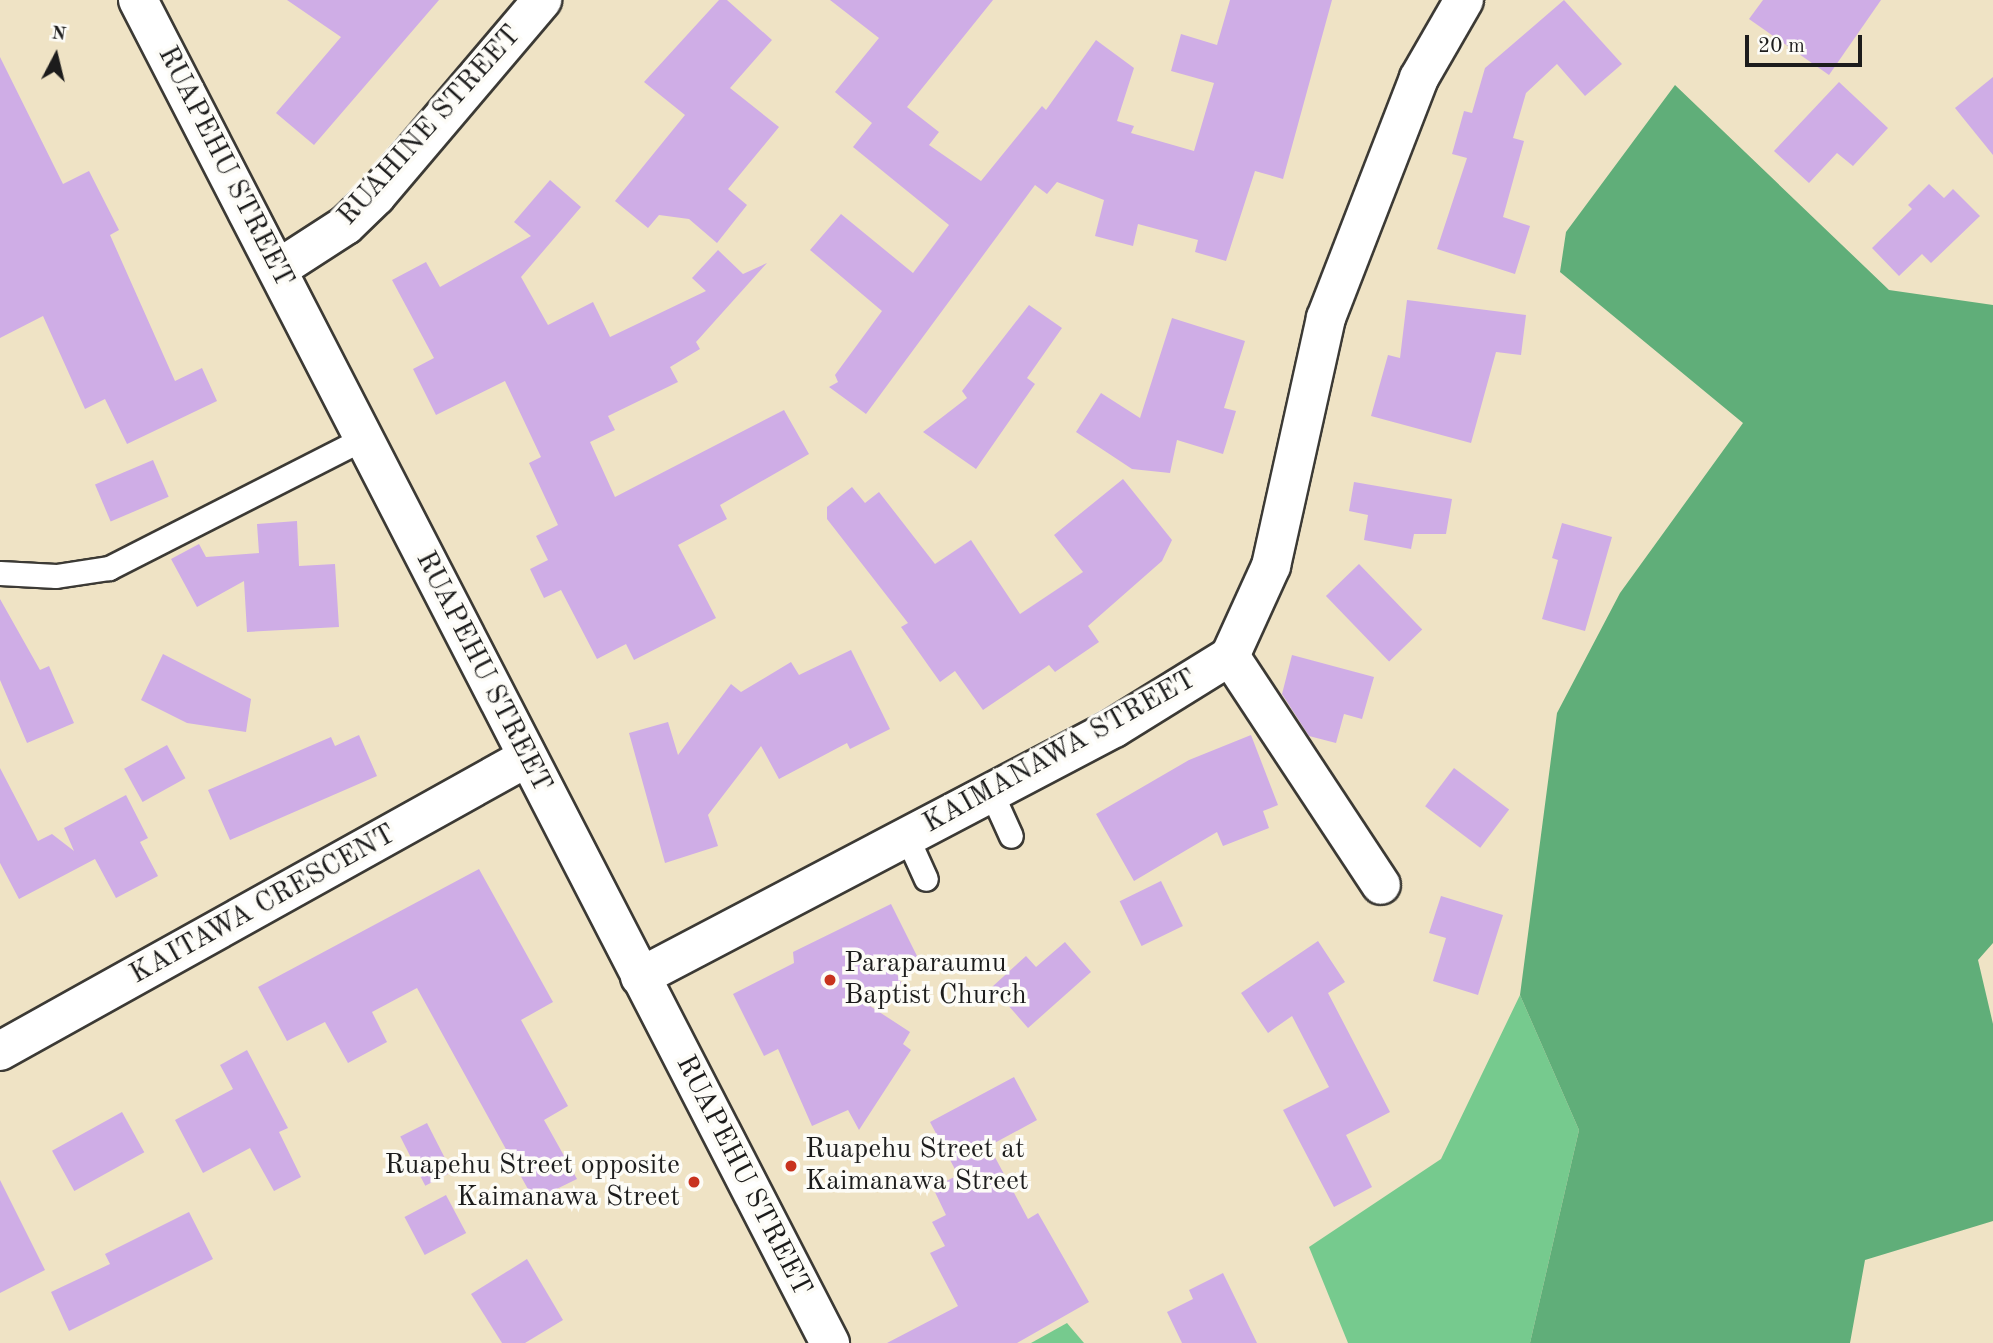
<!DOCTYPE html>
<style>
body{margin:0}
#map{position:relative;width:1993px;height:1343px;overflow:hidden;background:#efe3c5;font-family:"Old Standard TT",serif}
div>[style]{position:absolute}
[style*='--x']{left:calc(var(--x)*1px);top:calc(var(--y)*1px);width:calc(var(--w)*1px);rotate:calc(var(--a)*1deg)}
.green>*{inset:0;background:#76ca8e}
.forest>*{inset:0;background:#60ae79}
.building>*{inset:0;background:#cfade6;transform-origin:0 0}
.roads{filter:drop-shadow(2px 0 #3c3a35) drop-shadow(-2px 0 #3c3a35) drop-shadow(0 2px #3c3a35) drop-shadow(0 -2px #3c3a35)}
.service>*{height:23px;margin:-11.5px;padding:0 11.5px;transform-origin:11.5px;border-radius:11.5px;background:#fff}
.minor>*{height:38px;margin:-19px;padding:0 19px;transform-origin:19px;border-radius:19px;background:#fff}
.tertiary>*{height:38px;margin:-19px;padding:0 19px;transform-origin:19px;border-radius:19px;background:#fff}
.dots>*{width:19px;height:19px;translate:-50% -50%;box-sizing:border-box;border:4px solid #fdfcf7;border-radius:50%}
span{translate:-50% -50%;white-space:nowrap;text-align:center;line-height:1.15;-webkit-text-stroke:7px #fdfcf7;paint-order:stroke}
.street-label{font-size:28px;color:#1c1c1c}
.poi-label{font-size:28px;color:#1c1c1c}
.left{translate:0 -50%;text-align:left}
.right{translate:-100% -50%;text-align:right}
.north{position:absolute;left:21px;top:21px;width:70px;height:70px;-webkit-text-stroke:5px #fdfcf7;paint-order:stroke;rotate:7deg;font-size:19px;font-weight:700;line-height:28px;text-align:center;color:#1c1c1c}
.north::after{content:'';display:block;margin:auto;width:24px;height:32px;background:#1c1c1c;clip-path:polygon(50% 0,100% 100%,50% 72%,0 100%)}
.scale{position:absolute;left:1745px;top:35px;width:117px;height:32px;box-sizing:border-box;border:4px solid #1c1c1c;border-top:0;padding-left:9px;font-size:21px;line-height:24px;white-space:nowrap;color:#1c1c1c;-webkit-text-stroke:5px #fdfcf7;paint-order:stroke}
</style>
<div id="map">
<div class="green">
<i style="clip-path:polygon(1520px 995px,1579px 1130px,1530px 1343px,1348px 1343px,1309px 1247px,1441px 1159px)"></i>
<i style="clip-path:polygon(1067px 1323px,1084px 1343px,1031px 1343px)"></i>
</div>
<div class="forest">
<i style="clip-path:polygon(1675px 85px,1889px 290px,1993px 305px,1993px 943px,1978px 960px,1993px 1024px,1993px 1221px,1865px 1260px,1850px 1343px,1530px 1343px,1579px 1130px,1520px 995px,1557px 713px,1620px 593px,1743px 423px,1560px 272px,1566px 232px)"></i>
</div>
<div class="building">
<i style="clip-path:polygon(287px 0,439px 0,314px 145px,276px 113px,341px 37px)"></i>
<i style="clip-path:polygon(719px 0,727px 0,772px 40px,730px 88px,779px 127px,728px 189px,747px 205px,717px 243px,689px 219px,659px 215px,648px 228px,615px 201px,685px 115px,644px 82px)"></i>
<i style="clip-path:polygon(830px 0,993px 0,907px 107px,939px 132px,929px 145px,981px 181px,1042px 106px,1046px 110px,1096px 40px,1134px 68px,1117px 121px,1134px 126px,1131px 133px,1194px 151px,1214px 83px,1171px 71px,1181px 34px,1217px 45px,1230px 0,1332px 0,1283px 179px,1255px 171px,1226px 261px,1195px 252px,1198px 240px,1138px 224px,1133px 246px,1095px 236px,1104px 200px,1057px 182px,1047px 194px,1035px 185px,866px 414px,829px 387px,838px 382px,835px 375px,882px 311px,810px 250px,841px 214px,913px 273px,949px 225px,853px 147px,872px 123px,835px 92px,879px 38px)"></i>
<i style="clip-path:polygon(1564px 0,1622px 64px,1585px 96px,1557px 64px,1526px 93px,1513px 138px,1524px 141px,1503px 217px,1530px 226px,1515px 274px,1437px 249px,1467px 158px,1452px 154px,1464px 111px,1472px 113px,1485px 68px)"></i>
<i style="clip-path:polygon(1763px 0,1881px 0,1829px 75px,1749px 19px)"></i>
<i style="clip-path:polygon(0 57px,63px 184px,89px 171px,119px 230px,110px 235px,175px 381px,202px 368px,217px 401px,127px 444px,105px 399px,85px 409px,43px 316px,0 338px)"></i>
<i style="clip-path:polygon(1993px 77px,1993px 155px,1955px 108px)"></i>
<i style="clip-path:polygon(1839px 82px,1888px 128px,1853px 166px,1837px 153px,1809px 183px,1774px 151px)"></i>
<i style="clip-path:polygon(550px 180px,581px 207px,521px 277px,548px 325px,593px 302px,610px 337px,706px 291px,692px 278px,718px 250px,743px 274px,767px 263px,696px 342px,700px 349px,670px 367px,678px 382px,608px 416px,615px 430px,590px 442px,615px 497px,784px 410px,809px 454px,720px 505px,727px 519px,678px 545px,716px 618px,634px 660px,626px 644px,597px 659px,561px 590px,544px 598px,530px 569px,548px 560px,536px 536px,558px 525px,529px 463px,541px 457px,505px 381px,436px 415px,413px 369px,434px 358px,392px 280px,426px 262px,440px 287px,531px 236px,514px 222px)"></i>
<i style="clip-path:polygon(1929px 184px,1944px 198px,1953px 189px,1980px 216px,1931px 263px,1922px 254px,1899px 276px,1872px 248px,1912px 209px,1908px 205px)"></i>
<i style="clip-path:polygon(1407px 300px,1526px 315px,1521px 355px,1496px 352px,1471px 443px,1371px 416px,1388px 355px,1400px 358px)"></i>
<i style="clip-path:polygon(1029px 305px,1062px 328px,1027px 378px,1035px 384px,976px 469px,923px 432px,967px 398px,962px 391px)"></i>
<i style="clip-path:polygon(1172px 318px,1245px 341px,1224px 408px,1236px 411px,1223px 454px,1177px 440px,1170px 473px,1132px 469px,1076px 432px,1101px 393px,1140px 418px)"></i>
<i style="left:153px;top:460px;width:40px;height:63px;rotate:67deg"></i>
<i style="clip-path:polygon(1123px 479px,1172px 540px,1162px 561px,1088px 626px,1099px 642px,1055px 672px,1049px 665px,983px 710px,955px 671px,940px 682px,901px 627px,908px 623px,827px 519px,827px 507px,852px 487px,865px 503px,879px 492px,935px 564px,971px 540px,1020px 614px,1083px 572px,1054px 535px)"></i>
<i style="clip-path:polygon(1354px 482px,1452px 499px,1446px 534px,1414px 534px,1411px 549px,1364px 540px,1368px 515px,1349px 511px)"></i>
<i style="clip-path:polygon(297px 521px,299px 566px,335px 564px,339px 627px,247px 632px,244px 581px,197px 607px,171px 559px,199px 544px,206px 557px,259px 553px,257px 524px)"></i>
<i style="clip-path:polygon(1562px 523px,1612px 537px,1585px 631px,1542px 619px,1558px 560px,1552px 558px)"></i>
<i style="left:1359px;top:564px;width:91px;height:46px;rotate:46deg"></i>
<i style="clip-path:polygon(0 599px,40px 670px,49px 666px,74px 723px,27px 743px,0 680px)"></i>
<i style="clip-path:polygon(851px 650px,890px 729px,850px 749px,847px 743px,779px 779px,761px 746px,708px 815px,718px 846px,665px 863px,629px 733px,668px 722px,678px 755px,731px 684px,741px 692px,791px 662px,799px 675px)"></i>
<i style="clip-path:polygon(163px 654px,251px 699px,246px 732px,187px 723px,141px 700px)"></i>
<i style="clip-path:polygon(1292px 655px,1374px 677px,1362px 719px,1344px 714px,1336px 743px,1309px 736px,1282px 694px)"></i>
<i style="clip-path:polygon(359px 735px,377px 776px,230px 840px,208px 790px,331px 737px,335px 746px)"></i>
<i style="clip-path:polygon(1251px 735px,1278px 805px,1263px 811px,1269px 828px,1223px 846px,1217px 832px,1134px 881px,1096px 814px,1189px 760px)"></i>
<i style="left:167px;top:745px;width:38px;height:49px;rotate:61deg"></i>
<i style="clip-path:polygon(0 768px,38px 841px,52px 834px,74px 851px,64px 828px,126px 795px,148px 838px,140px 842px,158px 876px,116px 898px,95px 859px,19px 899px,0 863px)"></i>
<i style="left:1454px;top:768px;width:69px;height:48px;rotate:37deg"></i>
<i style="clip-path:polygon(479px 869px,553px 1002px,521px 1020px,568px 1106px,544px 1120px,577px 1179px,534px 1200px,417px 988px,372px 1012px,387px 1042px,348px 1063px,325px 1022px,287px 1041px,258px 987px)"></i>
<i style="left:1161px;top:881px;width:50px;height:46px;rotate:64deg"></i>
<i style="clip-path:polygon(1441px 896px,1503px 915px,1478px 995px,1433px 981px,1446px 938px,1429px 933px)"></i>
<i style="clip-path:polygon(891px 904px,920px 962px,897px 974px,903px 986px,867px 1004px,910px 1032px,903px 1044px,911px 1050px,859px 1130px,848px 1110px,812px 1126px,778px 1049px,764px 1056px,733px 994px,794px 963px,793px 952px)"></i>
<i style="clip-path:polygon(1318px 941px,1345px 982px,1328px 993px,1390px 1112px,1346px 1135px,1372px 1187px,1334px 1207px,1283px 1110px,1329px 1087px,1292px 1016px,1268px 1033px,1241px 993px)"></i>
<i style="clip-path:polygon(1065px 942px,1091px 972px,1028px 1028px,992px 987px,1026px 956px,1036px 967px)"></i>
<i style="clip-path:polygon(247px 1050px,288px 1128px,279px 1132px,301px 1177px,274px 1191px,250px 1148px,203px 1173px,175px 1120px,233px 1089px,220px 1065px)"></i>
<i style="clip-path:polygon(1014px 1077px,1037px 1120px,989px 1146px,1028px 1219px,1038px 1213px,1089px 1302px,1017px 1343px,887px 1343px,958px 1306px,930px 1253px,945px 1246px,932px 1222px,946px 1215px,933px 1188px,958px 1175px,930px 1122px)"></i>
<i style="left:122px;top:1112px;width:46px;height:80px;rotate:61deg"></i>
<i style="left:427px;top:1123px;width:55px;height:30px;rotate:63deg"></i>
<i style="clip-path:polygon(0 1180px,45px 1270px,0 1293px)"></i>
<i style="left:446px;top:1195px;width:43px;height:47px;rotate:62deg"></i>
<i style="clip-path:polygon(189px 1212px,213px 1259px,69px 1331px,51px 1292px,110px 1264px,105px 1254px)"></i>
<i style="clip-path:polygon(527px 1259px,563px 1320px,525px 1343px,502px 1343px,471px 1294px)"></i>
<i style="clip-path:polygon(1223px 1273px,1257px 1343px,1182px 1343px,1167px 1312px,1193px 1299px,1189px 1290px)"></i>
</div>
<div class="roads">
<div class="service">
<i style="--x:0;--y:573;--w:56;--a:3.1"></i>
<i style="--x:56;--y:576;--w:54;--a:-8.6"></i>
<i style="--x:109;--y:568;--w:286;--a:-27"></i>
<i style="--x:991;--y:792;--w:48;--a:65.6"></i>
<i style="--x:906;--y:835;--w:48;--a:65.6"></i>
</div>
<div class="minor">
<i style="--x:278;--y:269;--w:81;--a:-32.9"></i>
<i style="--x:346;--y:225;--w:42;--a:-44"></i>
<i style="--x:376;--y:196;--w:257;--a:-49.7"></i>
<i style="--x:1230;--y:656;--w:274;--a:56.6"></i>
<i style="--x:640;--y:977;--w:535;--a:-27.71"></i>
<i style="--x:1114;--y:728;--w:137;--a:-31.8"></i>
<i style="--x:1230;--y:656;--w:99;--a:-65.5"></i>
<i style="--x:1271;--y:566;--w:254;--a:-77.5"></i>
<i style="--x:1326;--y:318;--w:257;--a:-68.8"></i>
<i style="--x:1419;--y:78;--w:90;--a:-60"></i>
<i style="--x:0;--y:1051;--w:602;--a:-29.12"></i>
</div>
<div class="tertiary">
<i style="--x:138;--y:0;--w:1511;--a:62.74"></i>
</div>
</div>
<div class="dots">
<i style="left:830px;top:980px;background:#c8321e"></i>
<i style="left:791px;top:1166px;background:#c8321e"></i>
<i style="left:694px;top:1182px;background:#c8321e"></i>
</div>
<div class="street-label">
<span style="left:430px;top:126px;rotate:-48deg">RUAHINE STREET</span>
<span style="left:225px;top:167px;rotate:63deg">RUAPEHU STREET</span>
<span style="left:483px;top:672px;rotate:63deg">RUAPEHU STREET</span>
<span style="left:1060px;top:752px;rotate:-29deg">KAIMANAWA STREET</span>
<span style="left:263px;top:905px;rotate:-29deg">KAITAWA CRESCENT</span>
<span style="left:743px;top:1176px;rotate:63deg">RUAPEHU STREET</span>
</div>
<div class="poi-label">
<span class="left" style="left:844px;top:980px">Paraparaumu<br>Baptist Church</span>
<span class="left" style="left:805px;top:1166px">Ruapehu Street at<br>Kaimanawa Street</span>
<span class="right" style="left:680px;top:1182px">Ruapehu Street opposite<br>Kaimanawa Street</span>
</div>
<div class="north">N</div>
<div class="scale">20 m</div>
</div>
